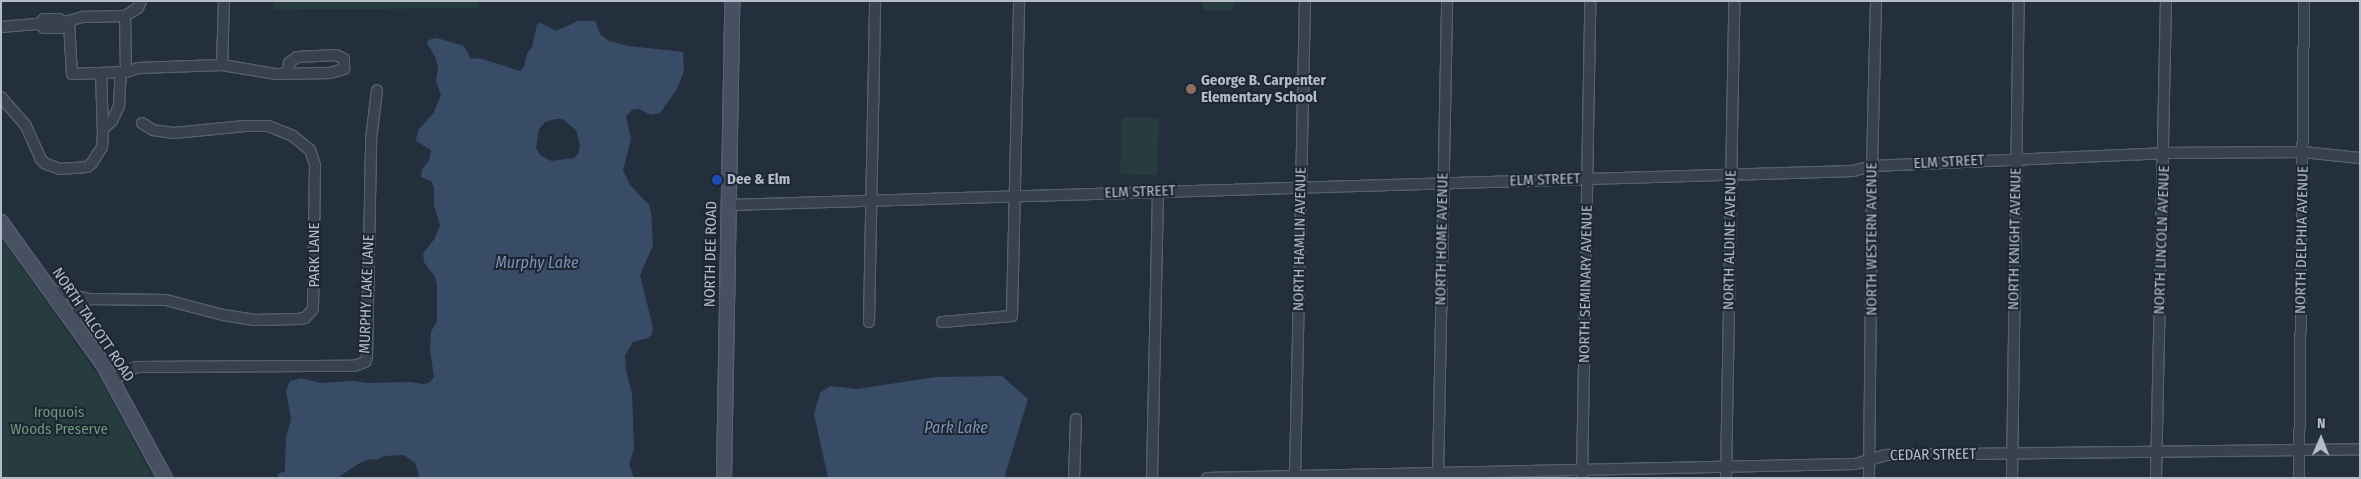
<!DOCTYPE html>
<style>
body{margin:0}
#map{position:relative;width:2361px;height:479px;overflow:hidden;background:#242f3e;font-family:"Fira Sans Condensed",sans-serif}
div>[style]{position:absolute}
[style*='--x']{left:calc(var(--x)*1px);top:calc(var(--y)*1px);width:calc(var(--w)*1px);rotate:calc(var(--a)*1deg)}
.green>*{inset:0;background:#263c3f;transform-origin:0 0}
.water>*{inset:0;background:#394c67}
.roads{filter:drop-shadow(1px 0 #565f6c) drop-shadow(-1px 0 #565f6c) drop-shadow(0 1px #565f6c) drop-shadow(0 -1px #565f6c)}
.street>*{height:10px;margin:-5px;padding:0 5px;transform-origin:5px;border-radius:5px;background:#38414e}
.secondary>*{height:14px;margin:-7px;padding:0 7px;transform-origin:7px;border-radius:7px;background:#465061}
.dots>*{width:14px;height:14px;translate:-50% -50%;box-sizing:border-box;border:2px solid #1d2633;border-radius:50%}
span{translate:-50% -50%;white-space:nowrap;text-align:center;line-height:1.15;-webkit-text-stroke:4px #1d2633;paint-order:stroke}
.poi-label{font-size:15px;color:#b4bcc9;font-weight:700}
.left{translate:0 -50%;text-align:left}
.street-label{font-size:15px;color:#b4bcc9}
.park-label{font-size:15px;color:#6b9a76}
.water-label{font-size:16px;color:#7c92b1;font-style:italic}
.frame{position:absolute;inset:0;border:2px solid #b4bcc9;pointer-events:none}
.north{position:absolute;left:2296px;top:414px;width:50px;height:50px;-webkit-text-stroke:4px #1d2633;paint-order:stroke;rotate:1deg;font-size:14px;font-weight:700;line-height:20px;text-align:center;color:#b4bcc9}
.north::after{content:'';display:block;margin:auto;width:18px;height:22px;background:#b4bcc9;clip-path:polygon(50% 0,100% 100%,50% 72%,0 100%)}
</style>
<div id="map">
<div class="green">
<i style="clip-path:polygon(274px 1px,479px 1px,479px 8px,274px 10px)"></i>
<i style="left:1203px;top:1px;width:31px;height:9px"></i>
<i style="left:1122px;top:117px;width:37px;height:57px;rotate:2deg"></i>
<i style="clip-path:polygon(1px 238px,101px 380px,153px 478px,1px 478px)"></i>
</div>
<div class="water">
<i style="clip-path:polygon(evenodd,578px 21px,595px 21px,600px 34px,609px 41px,629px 46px,683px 52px,684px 71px,677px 89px,660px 113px,651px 115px,639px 109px,632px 110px,626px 116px,631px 139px,623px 170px,630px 185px,649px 205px,651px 212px,653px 245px,640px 275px,653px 328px,652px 334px,648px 338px,633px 342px,625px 355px,626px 371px,632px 393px,634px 449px,629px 464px,634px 478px,420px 478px,415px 463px,404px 455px,384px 456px,376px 460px,370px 459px,358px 464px,337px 478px,277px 478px,278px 474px,285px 471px,286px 437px,291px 419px,286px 391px,290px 381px,301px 378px,321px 383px,353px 381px,367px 383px,410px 382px,423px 384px,429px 383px,434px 377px,430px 350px,431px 332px,437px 321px,437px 285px,435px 277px,424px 262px,423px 254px,435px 238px,440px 225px,434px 205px,434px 187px,431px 181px,421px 177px,422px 169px,429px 161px,431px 150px,416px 141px,418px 130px,433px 114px,441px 95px,436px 81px,438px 68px,436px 59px,427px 43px,428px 40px,437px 38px,464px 46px,471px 59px,479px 58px,520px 71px,524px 67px,527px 54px,532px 47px,537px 24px,541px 23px,556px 31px,578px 21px,556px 119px,562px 119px,576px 130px,580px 146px,578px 154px,574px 158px,551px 161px,540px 155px,536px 148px,539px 129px,545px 122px,556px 119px)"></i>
<i style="clip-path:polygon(1002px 376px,1028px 399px,1004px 478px,828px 478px,814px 414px,820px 393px,830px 386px,857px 389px,936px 377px)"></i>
</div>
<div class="roads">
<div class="street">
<i style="--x:125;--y:16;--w:56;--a:89"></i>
<i style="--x:69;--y:22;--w:52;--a:86.7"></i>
<i style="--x:72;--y:74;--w:54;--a:-2.1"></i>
<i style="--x:126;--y:72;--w:13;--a:-18"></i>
<i style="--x:138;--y:68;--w:84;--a:-2"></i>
<i style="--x:222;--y:65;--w:55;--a:9.5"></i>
<i style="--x:276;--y:74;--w:54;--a:-1.1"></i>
<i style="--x:330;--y:73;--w:15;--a:-16"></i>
<i style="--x:344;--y:69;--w:10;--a:-90"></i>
<i style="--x:344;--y:59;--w:9;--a:-153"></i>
<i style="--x:336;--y:55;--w:39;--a:177"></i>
<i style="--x:297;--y:57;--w:10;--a:143"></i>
<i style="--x:289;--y:63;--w:10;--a:101"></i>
<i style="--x:39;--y:24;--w:7;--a:-45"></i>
<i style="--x:44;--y:19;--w:15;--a:0"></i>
<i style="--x:59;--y:19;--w:7;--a:27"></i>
<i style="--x:65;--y:22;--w:19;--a:-16"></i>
<i style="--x:83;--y:17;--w:42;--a:-1.4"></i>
<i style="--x:125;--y:16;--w:15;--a:-32"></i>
<i style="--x:138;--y:8;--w:8;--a:-67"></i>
<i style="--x:1;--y:27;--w:38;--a:-5"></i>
<i style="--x:39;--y:24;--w:6;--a:39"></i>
<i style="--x:44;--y:28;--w:17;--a:0"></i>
<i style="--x:61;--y:28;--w:7;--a:-56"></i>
<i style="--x:222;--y:65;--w:64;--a:-88.2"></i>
<i style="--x:1;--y:97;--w:38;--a:49"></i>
<i style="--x:26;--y:126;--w:35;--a:66"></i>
<i style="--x:40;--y:158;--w:6;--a:51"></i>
<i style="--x:44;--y:163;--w:17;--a:21"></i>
<i style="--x:60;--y:169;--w:27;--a:-4"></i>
<i style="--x:87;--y:167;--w:6;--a:-39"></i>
<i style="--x:92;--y:163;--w:19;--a:-58"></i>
<i style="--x:102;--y:147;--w:13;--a:-86"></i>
<i style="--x:103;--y:134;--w:60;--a:-91.9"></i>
<i style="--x:103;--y:129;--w:12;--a:-42"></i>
<i style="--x:112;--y:121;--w:17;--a:-65"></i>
<i style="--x:119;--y:106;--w:34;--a:-87"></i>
<i style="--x:729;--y:205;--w:1125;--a:-1.73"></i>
<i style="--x:1853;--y:171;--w:20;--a:-15"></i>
<i style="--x:1872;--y:166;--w:292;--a:-2.5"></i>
<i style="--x:2164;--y:153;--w:139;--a:-0.4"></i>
<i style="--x:2303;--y:152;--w:57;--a:6"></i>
<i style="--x:49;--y:290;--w:42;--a:12.4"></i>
<i style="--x:90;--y:299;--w:76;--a:0.8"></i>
<i style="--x:166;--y:300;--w:59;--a:14.7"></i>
<i style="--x:223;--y:315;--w:32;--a:9"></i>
<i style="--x:255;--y:320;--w:43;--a:-1.3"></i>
<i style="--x:298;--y:319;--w:7;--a:-8"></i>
<i style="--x:305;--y:318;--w:12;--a:-48"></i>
<i style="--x:313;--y:309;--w:144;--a:-89.2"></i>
<i style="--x:315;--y:165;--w:16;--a:-108"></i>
<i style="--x:310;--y:150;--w:22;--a:-141"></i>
<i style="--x:293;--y:136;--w:27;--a:-158"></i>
<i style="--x:268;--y:126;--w:23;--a:180"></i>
<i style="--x:245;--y:126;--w:71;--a:174.4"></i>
<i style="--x:174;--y:133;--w:21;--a:-172"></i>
<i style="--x:153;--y:130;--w:13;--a:-148"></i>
<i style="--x:869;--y:322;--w:321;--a:-88.9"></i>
<i style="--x:942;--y:322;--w:70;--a:-4.9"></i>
<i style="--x:1012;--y:316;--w:315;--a:-88.7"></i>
<i style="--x:73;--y:323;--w:18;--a:-68"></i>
<i style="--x:80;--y:306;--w:12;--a:-35"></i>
<i style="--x:113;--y:379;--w:27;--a:-27"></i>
<i style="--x:137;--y:367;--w:217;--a:-0.3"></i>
<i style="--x:354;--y:366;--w:12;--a:-20"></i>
<i style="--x:365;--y:362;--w:5;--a:-68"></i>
<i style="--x:367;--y:357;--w:217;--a:-88.9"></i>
<i style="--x:371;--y:140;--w:50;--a:-83.2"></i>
<i style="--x:1438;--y:477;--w:476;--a:-88.9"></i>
<i style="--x:1074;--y:478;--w:59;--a:-88.1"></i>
<i style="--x:1152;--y:478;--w:286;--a:-88.8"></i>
<i style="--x:1207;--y:478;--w:648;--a:-1.24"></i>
<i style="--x:1855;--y:464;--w:32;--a:-16"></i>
<i style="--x:1886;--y:455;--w:474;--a:-0.7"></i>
<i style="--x:1295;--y:478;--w:477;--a:-88.8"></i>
<i style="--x:1582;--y:478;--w:477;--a:-89"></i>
<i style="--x:1726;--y:478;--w:477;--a:-89"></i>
<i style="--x:1869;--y:478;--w:312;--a:-89.4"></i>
<i style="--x:1872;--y:166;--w:165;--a:-88.6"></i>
<i style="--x:2012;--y:478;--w:477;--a:-89.2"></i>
<i style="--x:2156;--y:478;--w:477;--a:-88.8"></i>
<i style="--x:2299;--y:478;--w:477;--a:-89.4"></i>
</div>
<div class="secondary">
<i style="--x:1;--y:222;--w:175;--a:54.3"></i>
<i style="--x:103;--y:364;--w:130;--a:61.5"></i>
<i style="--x:724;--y:478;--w:477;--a:-89"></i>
</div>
</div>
<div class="dots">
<i style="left:1191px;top:89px;background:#8d6e63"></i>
<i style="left:717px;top:180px;background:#1a4fb4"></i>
</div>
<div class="poi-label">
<span class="left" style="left:1201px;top:89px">George B. Carpenter<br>Elementary School</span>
<span class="left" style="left:727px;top:180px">Dee &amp; Elm</span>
</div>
<div class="street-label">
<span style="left:1949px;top:162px;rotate:-3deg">ELM STREET</span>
<span style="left:1545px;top:180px;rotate:-2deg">ELM STREET</span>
<span style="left:1140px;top:192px;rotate:-2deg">ELM STREET</span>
<span style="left:1300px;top:239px;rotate:-89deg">NORTH HAMLIN AVENUE</span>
<span style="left:1442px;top:239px;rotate:-89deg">NORTH HOME AVENUE</span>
<span style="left:1872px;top:239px;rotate:-90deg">NORTH WESTERN AVENUE</span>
<span style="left:2015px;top:239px;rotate:-89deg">NORTH KNIGHT AVENUE</span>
<span style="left:1730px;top:240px;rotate:-89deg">NORTH ALDINE AVENUE</span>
<span style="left:2162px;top:240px;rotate:-88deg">NORTH LINCOLN AVENUE</span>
<span style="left:2302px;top:240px;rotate:-89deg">NORTH DELPHIA AVENUE</span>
<span style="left:711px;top:254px;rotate:-89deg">NORTH DEE ROAD</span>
<span style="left:315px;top:255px;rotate:-90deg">PARK LANE</span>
<span style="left:1586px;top:284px;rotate:-89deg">NORTH SEMINARY AVENUE</span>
<span style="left:367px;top:294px;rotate:-88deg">MURPHY LAKE LANE</span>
<span style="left:93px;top:325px;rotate:56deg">NORTH TALCOTT ROAD</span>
<span style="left:1933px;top:455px;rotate:-1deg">CEDAR STREET</span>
</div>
<div class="park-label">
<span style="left:59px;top:421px">Iroquois<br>Woods Preserve</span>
</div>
<div class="water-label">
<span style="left:537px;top:263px">Murphy Lake</span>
<span style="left:956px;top:428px">Park Lake</span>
</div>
<div class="frame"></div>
<div class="north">N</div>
</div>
